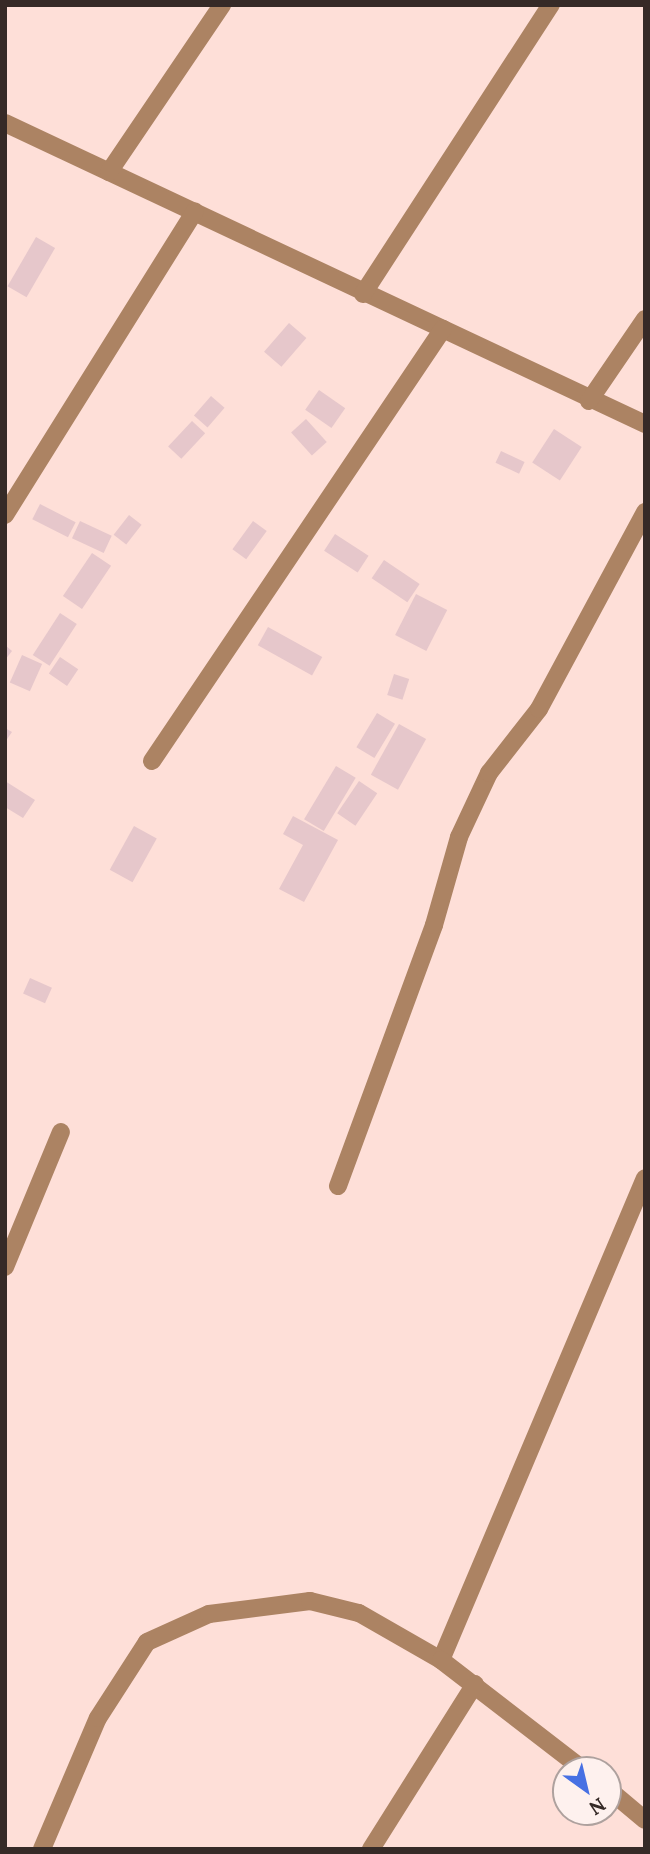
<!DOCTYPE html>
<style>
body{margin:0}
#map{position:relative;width:650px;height:1854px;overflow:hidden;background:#fedfd8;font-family:Lora,serif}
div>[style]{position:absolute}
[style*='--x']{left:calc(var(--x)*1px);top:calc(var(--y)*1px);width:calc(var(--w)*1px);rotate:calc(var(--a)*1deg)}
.building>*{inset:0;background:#e6c7cb;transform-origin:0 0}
.minor>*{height:18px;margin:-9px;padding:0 9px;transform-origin:9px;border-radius:9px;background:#ac8363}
span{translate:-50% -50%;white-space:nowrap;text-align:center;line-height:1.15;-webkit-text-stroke:7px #fef1ee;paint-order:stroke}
.frame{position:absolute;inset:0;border:7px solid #362a27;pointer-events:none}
.north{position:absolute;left:552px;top:1756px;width:70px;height:70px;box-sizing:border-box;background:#fef1ee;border:2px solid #aea19e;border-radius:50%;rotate:146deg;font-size:19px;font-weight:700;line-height:28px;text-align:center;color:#362a27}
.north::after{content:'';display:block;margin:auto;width:24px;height:32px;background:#4770e3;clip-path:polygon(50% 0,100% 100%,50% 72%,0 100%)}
</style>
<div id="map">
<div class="building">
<i style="left:36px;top:237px;width:22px;height:57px;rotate:30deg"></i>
<i style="left:289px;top:323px;width:23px;height:38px;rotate:41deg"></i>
<i style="left:319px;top:390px;width:32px;height:24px;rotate:35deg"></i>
<i style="left:211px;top:396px;width:18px;height:26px;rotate:41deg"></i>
<i style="left:306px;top:419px;width:31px;height:20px;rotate:48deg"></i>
<i style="left:192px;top:421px;width:18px;height:35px;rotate:43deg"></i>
<i style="left:554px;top:429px;width:33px;height:40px;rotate:33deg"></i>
<i style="left:501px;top:451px;width:26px;height:13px;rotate:25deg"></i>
<i style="left:40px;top:504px;width:40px;height:17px;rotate:27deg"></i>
<i style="left:129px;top:515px;width:16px;height:25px;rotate:38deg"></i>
<i style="left:80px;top:521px;width:35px;height:19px;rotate:25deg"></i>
<i style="left:253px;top:521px;width:17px;height:35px;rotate:36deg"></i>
<i style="left:335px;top:534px;width:40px;height:20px;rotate:33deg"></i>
<i style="left:92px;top:553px;width:23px;height:52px;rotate:34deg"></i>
<i style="left:384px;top:560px;width:43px;height:22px;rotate:34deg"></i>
<i style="left:416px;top:594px;width:35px;height:46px;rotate:27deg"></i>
<i style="left:60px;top:613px;width:20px;height:50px;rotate:33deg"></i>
<i style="left:268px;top:627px;width:62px;height:21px;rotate:29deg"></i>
<i style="clip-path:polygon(5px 645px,12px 651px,5px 660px)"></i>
<i style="left:22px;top:655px;width:22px;height:30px;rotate:24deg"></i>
<i style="left:60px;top:657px;width:22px;height:20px;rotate:34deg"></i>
<i style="left:394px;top:674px;width:16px;height:22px;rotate:18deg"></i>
<i style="left:377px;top:713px;width:21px;height:40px;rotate:31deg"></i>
<i style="left:399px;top:724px;width:31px;height:58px;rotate:29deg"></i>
<i style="clip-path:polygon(5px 728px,12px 732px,5px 742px)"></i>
<i style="left:336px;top:766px;width:23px;height:62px;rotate:31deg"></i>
<i style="clip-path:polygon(5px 781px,35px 800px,23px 818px,5px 807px)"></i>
<i style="left:359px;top:781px;width:22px;height:39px;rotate:34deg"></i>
<i style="clip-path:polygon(293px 816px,338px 840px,304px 902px,279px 889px,303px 845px,283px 834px)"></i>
<i style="left:134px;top:826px;width:26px;height:50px;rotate:29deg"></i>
<i style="left:30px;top:978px;width:24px;height:17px;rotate:24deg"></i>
</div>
<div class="minor">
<i style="--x:5;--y:123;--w:707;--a:25.19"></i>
<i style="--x:109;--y:172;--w:202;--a:-55.9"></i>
<i style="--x:363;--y:294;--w:345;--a:-57"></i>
<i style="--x:589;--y:401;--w:99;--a:-55.7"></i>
<i style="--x:5;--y:515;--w:358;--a:-58"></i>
<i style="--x:152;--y:761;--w:521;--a:-56.04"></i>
<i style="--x:338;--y:1186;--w:278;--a:-69.8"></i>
<i style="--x:434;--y:925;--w:91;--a:-74.1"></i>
<i style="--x:459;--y:837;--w:71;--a:-64.9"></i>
<i style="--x:489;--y:773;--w:81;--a:-52"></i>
<i style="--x:539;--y:709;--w:224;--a:-61.7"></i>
<i style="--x:5;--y:1267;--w:146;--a:-67.5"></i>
<i style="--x:441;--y:1660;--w:523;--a:-67.06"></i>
<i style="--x:608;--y:1789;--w:48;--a:40"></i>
<i style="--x:42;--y:1849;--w:142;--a:-66.9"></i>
<i style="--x:98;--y:1718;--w:90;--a:-57.2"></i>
<i style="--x:147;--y:1642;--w:68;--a:-24.3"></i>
<i style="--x:209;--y:1614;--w:102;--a:-7.3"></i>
<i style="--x:310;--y:1601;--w:50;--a:13.8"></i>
<i style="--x:359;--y:1613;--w:95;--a:29.8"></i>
<i style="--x:441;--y:1660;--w:180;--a:37.6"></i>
<i style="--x:371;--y:1849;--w:195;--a:-57.8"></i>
</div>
<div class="frame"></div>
<div class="north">N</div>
</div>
